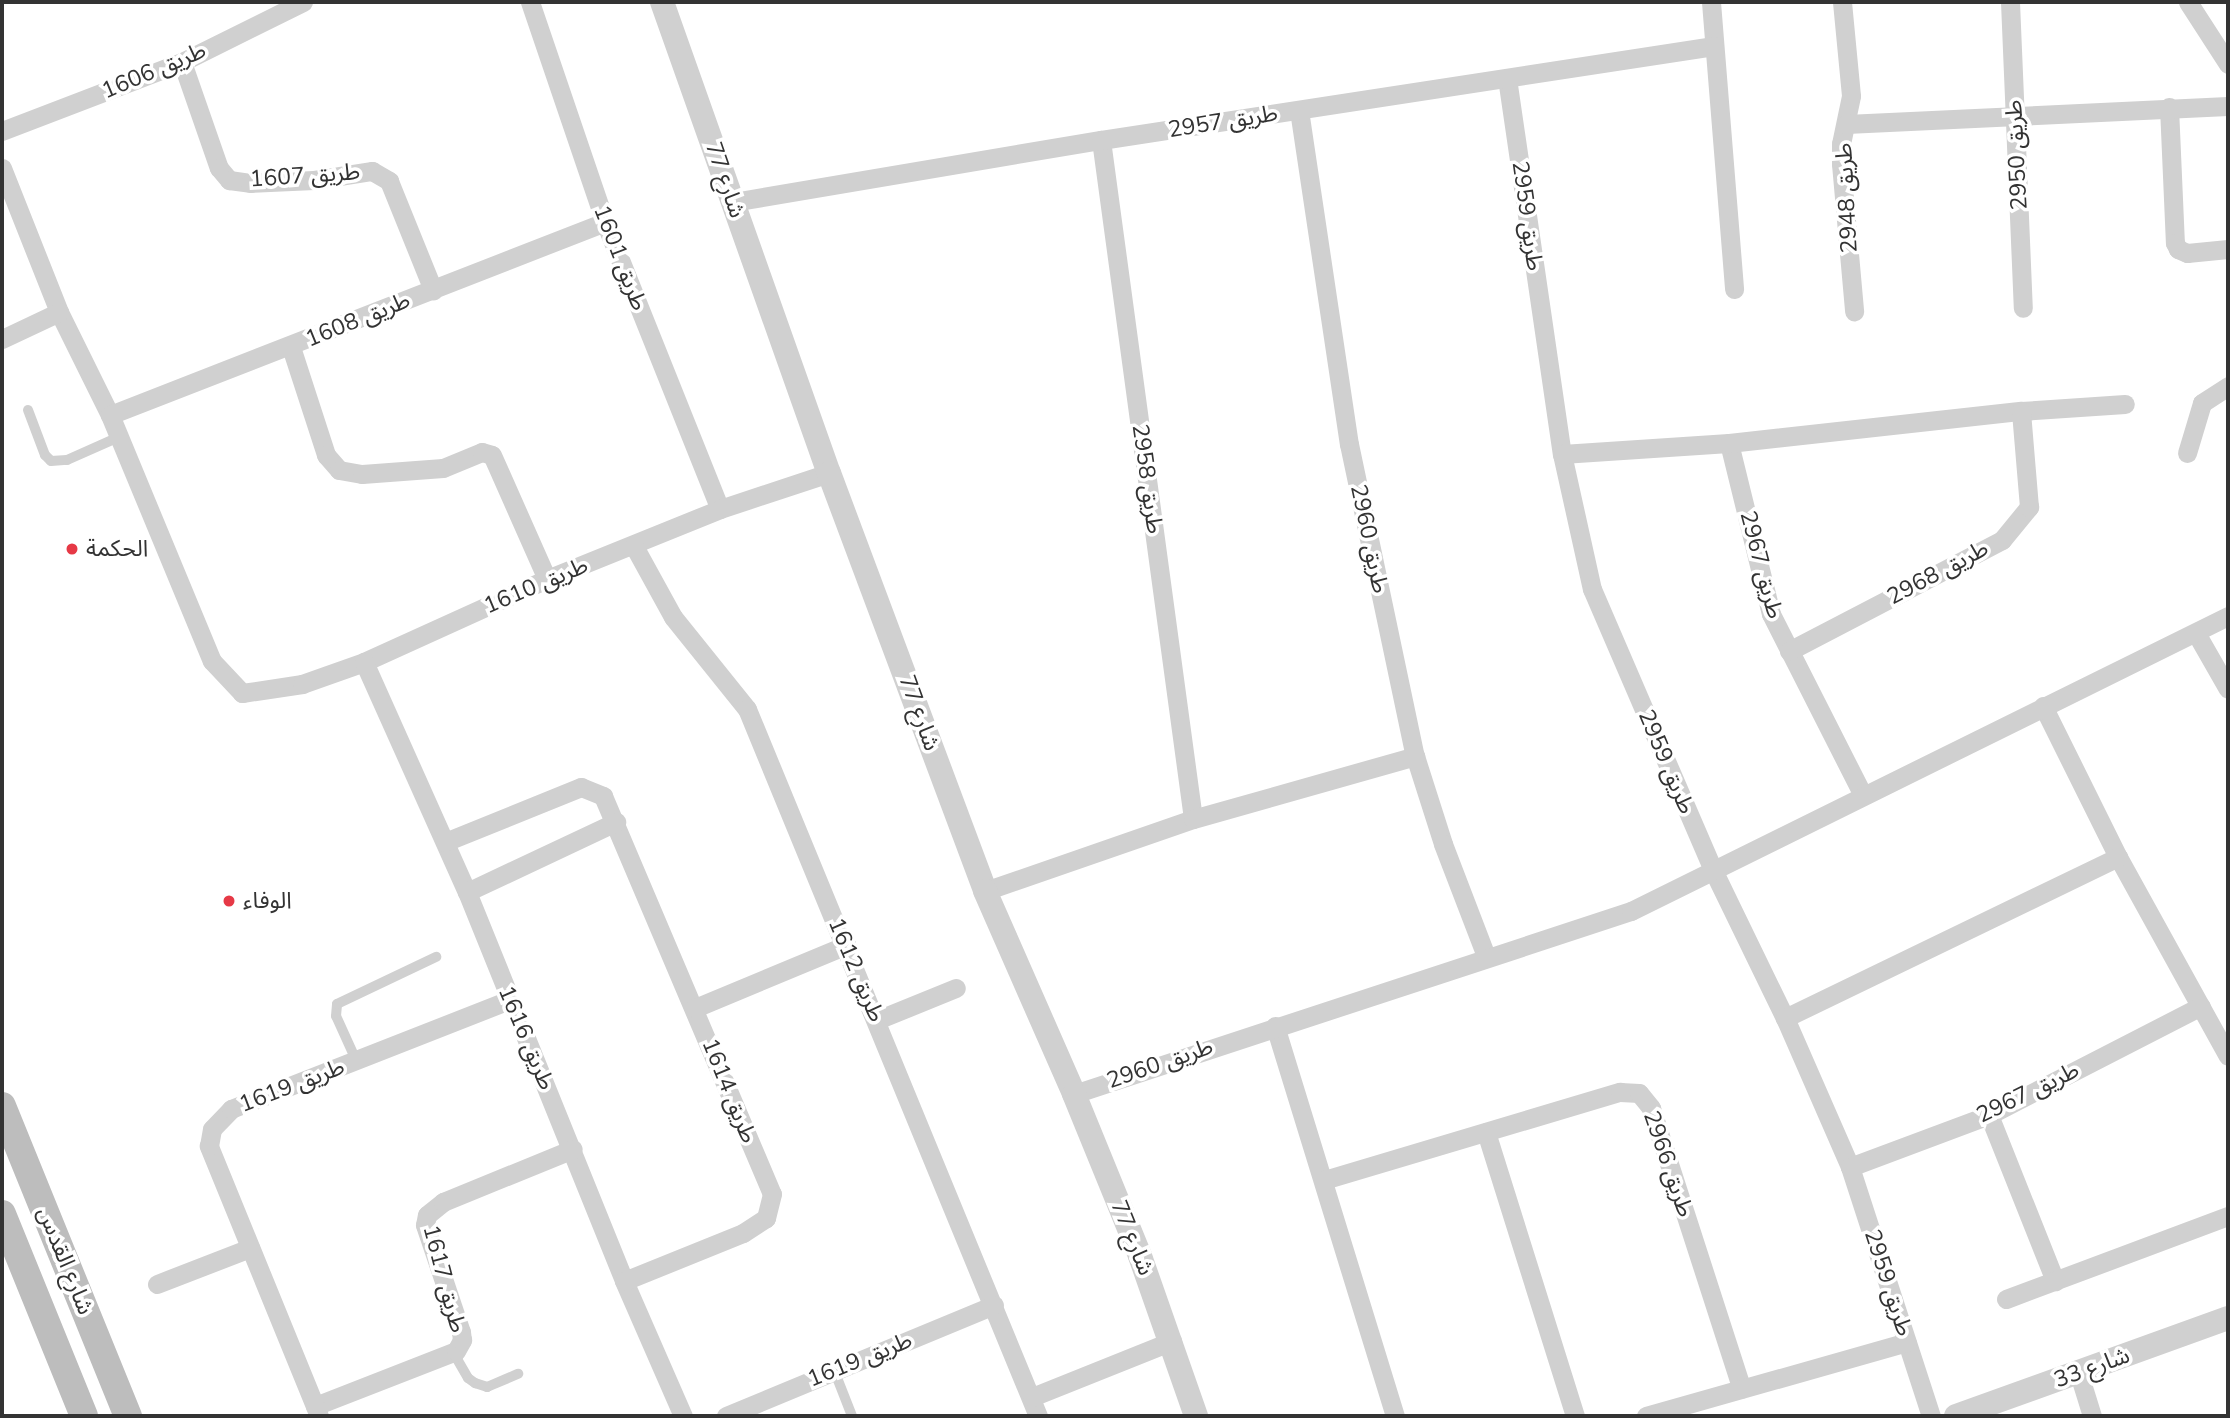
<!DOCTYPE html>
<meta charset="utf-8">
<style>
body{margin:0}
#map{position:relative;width:2230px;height:1418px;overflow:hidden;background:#fff;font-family:"Nunito Sans","Noto Sans Arabic",sans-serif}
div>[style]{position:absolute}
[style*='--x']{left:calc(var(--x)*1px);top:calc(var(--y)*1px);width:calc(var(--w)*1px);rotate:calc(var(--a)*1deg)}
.service>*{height:10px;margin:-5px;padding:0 5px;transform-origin:5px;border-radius:5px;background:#d0d0d0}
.minor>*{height:19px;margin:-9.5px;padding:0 9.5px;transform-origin:9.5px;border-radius:9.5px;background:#d0d0d0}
.tertiary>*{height:24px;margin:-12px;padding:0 12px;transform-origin:12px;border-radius:12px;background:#d0d0d0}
.secondary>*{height:28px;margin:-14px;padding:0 14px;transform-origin:14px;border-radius:14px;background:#bdbdbd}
.dots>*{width:19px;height:19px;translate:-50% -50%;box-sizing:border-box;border:4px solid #fff;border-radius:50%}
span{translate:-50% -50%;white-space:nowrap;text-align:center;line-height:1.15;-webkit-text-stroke:7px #fff;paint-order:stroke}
.street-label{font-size:23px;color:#333}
.poi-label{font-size:23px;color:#333}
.left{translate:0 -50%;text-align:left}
.frame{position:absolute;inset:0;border:4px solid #333;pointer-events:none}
</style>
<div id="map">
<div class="service">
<i style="--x:28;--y:410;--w:48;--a:69.3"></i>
<i style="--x:45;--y:455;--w:8;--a:45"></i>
<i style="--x:51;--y:461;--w:16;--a:-4"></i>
<i style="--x:67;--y:460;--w:57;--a:-23.9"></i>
<i style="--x:356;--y:1060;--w:48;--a:-114.4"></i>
<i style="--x:336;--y:1016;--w:12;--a:-85"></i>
<i style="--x:337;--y:1004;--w:110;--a:-25.4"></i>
<i style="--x:453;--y:1352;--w:30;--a:60"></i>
<i style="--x:468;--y:1378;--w:9;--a:36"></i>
<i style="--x:475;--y:1383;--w:13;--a:18"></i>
<i style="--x:487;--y:1387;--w:34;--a:-23"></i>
<i style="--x:834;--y:1370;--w:49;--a:68.6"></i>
</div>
<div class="minor">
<i style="--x:530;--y:2;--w:232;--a:71.2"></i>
<i style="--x:605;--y:222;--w:309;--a:68.2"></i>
<i style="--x:1711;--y:2;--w:288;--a:85.4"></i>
<i style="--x:1842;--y:2;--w:94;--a:84.5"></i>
<i style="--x:1851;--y:96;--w:49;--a:101.8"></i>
<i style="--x:1841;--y:144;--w:20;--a:90"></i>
<i style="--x:1841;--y:164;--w:148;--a:84.9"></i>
<i style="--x:2010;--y:2;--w:306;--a:87.6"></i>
<i style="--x:2188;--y:2;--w:74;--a:57.2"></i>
<i style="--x:182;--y:62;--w:112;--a:70.8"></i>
<i style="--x:219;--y:168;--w:16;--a:50"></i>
<i style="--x:229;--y:180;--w:21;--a:8"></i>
<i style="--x:250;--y:183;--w:64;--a:-2.7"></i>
<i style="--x:314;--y:180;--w:59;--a:-8.8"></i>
<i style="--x:372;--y:171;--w:20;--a:30"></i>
<i style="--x:389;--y:181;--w:118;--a:68"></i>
<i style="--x:1507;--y:78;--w:380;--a:81.7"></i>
<i style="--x:1562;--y:454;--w:138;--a:77.5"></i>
<i style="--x:1592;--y:589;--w:308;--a:66.7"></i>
<i style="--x:1714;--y:872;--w:162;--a:64.1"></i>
<i style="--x:1785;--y:1018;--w:163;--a:66.4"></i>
<i style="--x:1850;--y:1167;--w:262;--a:72"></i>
<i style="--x:2169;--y:107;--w:136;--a:87.5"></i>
<i style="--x:2175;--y:243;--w:7;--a:63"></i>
<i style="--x:2178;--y:249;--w:10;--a:24"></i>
<i style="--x:2187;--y:253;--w:41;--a:-5.6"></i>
<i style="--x:1299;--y:110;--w:338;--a:81.5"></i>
<i style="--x:1349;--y:444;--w:319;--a:78.1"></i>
<i style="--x:1415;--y:756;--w:92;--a:72.3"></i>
<i style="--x:1443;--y:844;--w:120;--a:69"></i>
<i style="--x:1846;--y:124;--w:382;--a:-2.7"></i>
<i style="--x:2;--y:131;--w:193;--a:-21"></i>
<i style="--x:182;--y:62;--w:135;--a:-26.4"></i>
<i style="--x:1101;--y:140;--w:685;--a:82.28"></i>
<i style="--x:2;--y:168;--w:155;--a:68.4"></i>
<i style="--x:59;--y:312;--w:115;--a:63.7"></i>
<i style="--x:110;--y:415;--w:266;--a:67.5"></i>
<i style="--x:212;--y:661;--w:44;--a:46.8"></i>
<i style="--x:242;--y:693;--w:61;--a:-8.5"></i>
<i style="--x:302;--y:684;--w:66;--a:-19.5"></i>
<i style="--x:364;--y:662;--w:201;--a:-24.4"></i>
<i style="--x:547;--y:579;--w:187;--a:-22"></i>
<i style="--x:720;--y:509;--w:115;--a:-18.3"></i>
<i style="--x:733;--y:202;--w:373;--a:-9.6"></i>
<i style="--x:1101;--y:140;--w:620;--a:-8.72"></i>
<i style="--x:2;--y:339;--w:63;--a:-25.3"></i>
<i style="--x:291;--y:347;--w:114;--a:72"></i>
<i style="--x:326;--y:455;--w:20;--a:49"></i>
<i style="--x:339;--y:470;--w:23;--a:10"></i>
<i style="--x:362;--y:474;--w:81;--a:-4.2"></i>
<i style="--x:443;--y:468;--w:42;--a:-22.3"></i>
<i style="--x:482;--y:452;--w:10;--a:17"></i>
<i style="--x:492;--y:455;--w:136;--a:66.1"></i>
<i style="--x:110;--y:415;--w:531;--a:-21.3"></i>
<i style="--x:1729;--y:443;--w:176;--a:76.2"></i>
<i style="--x:1771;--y:614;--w:203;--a:63.1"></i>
<i style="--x:2187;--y:453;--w:52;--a:-73.3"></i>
<i style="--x:2202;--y:403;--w:31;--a:-33"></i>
<i style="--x:1562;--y:454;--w:167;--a:-3.8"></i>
<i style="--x:1729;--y:443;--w:294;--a:-6.3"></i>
<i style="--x:2021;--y:411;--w:104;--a:-3.9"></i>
<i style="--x:634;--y:546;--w:81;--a:61.2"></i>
<i style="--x:673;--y:617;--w:118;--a:51.2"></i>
<i style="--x:747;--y:709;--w:765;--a:67.63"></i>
<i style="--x:2196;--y:633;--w:64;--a:60.3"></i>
<i style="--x:1789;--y:651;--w:240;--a:-27.5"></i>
<i style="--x:2002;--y:540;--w:43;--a:-50.7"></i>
<i style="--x:2029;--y:507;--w:96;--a:-94.8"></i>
<i style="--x:364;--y:662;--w:252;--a:65.9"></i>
<i style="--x:467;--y:892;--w:419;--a:68"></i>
<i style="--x:624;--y:1281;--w:147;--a:66.4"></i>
<i style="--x:2043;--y:706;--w:169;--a:63.6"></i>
<i style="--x:2118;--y:857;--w:227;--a:61.1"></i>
<i style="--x:445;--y:842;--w:147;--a:-22"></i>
<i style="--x:581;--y:787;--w:24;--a:22"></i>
<i style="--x:603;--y:796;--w:432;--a:67"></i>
<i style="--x:772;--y:1194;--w:25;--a:104"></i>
<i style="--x:766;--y:1218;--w:27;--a:147"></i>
<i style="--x:743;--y:1233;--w:128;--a:158"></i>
<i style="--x:985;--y:891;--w:220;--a:-19.1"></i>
<i style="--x:1193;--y:819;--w:231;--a:-15.8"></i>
<i style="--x:467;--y:892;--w:165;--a:-25.2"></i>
<i style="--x:695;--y:1008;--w:164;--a:-22.6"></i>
<i style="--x:1785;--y:1018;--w:370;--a:-25.8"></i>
<i style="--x:877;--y:1020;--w:85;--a:-22.1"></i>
<i style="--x:1275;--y:1026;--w:408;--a:72.9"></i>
<i style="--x:1074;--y:1094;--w:586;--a:-18.19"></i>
<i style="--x:1631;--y:911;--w:666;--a:-26.3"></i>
<i style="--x:1989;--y:1115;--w:179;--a:68.3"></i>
<i style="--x:1486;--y:1132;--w:298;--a:72.6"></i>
<i style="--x:1850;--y:1167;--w:148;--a:-20.5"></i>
<i style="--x:1989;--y:1115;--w:238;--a:-27.2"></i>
<i style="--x:1324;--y:1180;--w:309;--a:-16.6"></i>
<i style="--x:1620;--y:1092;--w:19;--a:3"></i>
<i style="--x:1639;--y:1093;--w:19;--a:51"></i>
<i style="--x:1651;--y:1108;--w:295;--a:72.1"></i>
<i style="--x:157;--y:1284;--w:100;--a:-21.2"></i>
<i style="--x:2006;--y:1299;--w:237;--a:-20.5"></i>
<i style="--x:2079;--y:1374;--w:44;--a:72.8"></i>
<i style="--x:1032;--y:1397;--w:151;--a:-21.8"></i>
<i style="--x:315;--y:1406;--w:151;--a:-21.3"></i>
<i style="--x:456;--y:1351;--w:13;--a:-61"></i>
<i style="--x:462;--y:1340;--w:8;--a:-97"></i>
<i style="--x:461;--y:1332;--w:113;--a:-108.6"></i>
<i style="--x:425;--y:1225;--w:10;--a:-79"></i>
<i style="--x:427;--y:1215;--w:21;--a:-39"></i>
<i style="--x:443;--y:1202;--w:140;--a:-22.2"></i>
<i style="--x:319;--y:1416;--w:292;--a:-112.2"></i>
<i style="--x:209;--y:1146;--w:17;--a:-80"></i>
<i style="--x:212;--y:1129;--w:28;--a:-46"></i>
<i style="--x:231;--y:1109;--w:299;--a:-21.4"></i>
<i style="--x:726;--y:1416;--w:290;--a:-22.5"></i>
<i style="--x:1646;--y:1416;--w:271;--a:-15.8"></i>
</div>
<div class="tertiary">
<i style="--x:662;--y:2;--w:500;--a:70.5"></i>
<i style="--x:829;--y:473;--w:446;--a:69.5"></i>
<i style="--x:985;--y:891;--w:222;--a:66.3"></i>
<i style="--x:1074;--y:1094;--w:175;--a:67.8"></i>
<i style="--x:1140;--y:1256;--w:170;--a:70.7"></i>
<i style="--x:1956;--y:1416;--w:289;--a:-19.8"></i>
</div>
<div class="secondary">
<i style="--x:2;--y:1106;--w:335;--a:67.9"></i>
<i style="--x:2;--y:1214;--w:218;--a:67.9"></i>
</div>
<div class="dots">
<i style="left:72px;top:549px;background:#e63946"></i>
<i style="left:229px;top:901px;background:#e63946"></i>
</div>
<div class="street-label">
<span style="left:154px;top:71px;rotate:-23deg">طريق 1606</span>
<span style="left:1223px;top:122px;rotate:-9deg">طريق 2957</span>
<span style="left:2017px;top:155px;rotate:-93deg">طريق 2950</span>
<span style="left:305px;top:176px;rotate:-4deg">طريق 1607</span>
<span style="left:725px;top:180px;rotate:71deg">شارع 77</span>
<span style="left:1847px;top:198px;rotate:-93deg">طريق 2948</span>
<span style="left:1527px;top:216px;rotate:82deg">طريق 2959</span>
<span style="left:620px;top:258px;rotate:69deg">طريق 1601</span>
<span style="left:358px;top:320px;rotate:-22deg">طريق 1608</span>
<span style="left:1147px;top:479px;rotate:82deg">طريق 2958</span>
<span style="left:1369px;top:539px;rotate:78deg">طريق 2960</span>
<span style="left:1761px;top:565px;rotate:75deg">طريق 2967</span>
<span style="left:1938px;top:573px;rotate:-28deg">طريق 2968</span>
<span style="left:536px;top:586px;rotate:-23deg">طريق 1610</span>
<span style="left:919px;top:713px;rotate:70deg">شارع 77</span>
<span style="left:1666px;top:762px;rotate:67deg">طريق 2959</span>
<span style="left:856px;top:970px;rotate:67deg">طريق 1612</span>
<span style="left:526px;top:1038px;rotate:67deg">طريق 1616</span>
<span style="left:1160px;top:1064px;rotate:-19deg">طريق 2960</span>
<span style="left:292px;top:1086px;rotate:-21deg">طريق 1619</span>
<span style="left:729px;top:1091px;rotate:68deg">طريق 1614</span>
<span style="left:2028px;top:1093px;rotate:-26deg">طريق 2967</span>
<span style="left:1668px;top:1164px;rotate:71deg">طريق 2966</span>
<span style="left:1132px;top:1238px;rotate:68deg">شارع 77</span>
<span style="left:65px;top:1261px;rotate:68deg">شارع القدس</span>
<span style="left:444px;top:1279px;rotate:75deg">طريق 1617</span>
<span style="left:1888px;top:1283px;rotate:72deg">طريق 2959</span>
<span style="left:860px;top:1360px;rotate:-22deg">طريق 1619</span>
<span style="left:2092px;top:1368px;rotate:-20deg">شارع 33</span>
</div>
<div class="poi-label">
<span class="left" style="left:86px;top:549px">الحكمة</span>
<span class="left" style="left:243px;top:901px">الوفاء</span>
</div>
<div class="frame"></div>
</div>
